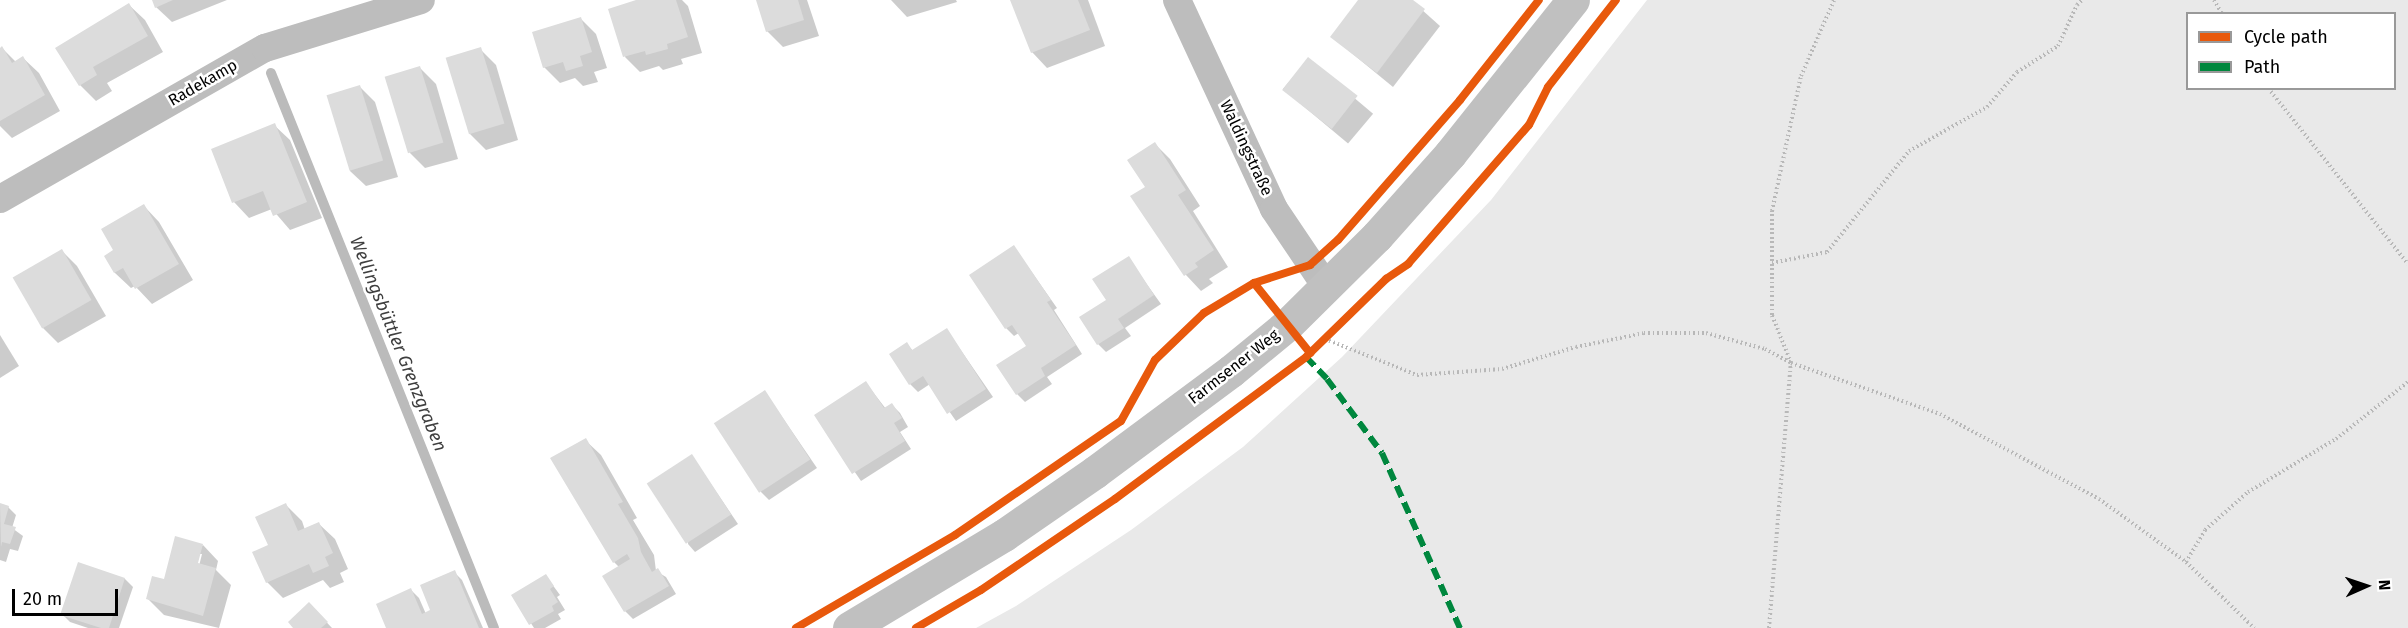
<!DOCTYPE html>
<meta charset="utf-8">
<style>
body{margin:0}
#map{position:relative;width:2408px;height:628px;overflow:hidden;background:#fff;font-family:"Fira Sans",sans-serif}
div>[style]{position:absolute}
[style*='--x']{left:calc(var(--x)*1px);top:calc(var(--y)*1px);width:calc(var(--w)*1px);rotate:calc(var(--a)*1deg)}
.green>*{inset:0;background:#e9e9e9}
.shadow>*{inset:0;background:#0003;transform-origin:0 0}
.stream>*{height:10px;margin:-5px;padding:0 5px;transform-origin:5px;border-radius:5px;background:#bbb}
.building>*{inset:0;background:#dcdcdc;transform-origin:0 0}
.path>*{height:4px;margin-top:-2px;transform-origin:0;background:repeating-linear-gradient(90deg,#b8b8b8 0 1.5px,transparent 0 4.5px)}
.minor>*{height:28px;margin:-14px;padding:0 14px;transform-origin:14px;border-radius:14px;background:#bdbdbd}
.secondary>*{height:33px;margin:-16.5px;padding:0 16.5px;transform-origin:16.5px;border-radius:16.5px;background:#c0c0c0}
.quiet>*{height:6px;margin-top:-3px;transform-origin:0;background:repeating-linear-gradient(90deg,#00873e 0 12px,transparent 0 18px)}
.cycleway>*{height:8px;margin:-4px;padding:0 4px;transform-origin:4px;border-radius:4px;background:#e8590c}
span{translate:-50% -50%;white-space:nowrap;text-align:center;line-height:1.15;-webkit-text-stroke:5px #fff;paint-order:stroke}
.street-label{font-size:16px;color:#000}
.water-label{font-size:18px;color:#3f3f3f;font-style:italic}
.legend{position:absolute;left:2186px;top:12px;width:210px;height:78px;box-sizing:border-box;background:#fff;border:2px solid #999;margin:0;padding:8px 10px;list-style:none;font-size:18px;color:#000}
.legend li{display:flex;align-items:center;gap:12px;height:30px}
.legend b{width:30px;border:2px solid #999}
.north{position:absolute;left:2336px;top:556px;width:60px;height:60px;-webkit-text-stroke:4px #fff;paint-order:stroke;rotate:87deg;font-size:16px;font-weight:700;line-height:24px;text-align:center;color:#000}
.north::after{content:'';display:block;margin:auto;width:21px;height:27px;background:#000;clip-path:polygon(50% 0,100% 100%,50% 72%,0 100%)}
.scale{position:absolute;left:12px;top:589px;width:106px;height:27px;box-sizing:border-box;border:3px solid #000;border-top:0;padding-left:8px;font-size:18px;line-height:21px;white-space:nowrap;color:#000;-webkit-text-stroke:4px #fff;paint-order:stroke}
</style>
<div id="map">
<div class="green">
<i style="clip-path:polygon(evenodd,1647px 0,2408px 0,2408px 628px,976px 628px,1016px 606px,1131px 530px,1243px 447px,1342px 357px,1491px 200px,1647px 0,2188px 14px,2394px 14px,2394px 88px,2188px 88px,2188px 14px)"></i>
</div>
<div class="shadow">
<i style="clip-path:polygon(154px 0,227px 0,172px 22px,156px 7px)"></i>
<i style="clip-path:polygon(641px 0,682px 0,688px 6px,702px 53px,681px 59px,683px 64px,663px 70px,659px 66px,640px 72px,625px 57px)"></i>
<i style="clip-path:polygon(758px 0,807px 0,819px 36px,783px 47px,767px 31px)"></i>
<i style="clip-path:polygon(891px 0,956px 0,957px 2px,907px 17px)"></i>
<i style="clip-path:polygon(1012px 0,1088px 0,1105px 46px,1047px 68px,1032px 52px)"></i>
<i style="clip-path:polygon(1360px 0,1411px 0,1440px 26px,1393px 87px,1332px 37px)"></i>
<i style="clip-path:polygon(129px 5px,145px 20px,163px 52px,107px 83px,112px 91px,96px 101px,80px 85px)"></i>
<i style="clip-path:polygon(580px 18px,596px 34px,607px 68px,594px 72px,598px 82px,583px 86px,575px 78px,560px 83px,544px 67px)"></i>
<i style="clip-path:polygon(2px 48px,16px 62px,23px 58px,39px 73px,60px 111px,12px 138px,0 126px,0 49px)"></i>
<i style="clip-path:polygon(480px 49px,496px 65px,518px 140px,486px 150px,470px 134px)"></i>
<i style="left:1308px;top:59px;width:85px;height:39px;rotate:40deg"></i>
<i style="clip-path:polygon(420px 68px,436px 84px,458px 159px,425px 168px,410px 153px,387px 78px)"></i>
<i style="clip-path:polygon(360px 87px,375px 102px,398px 177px,366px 186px,350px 171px)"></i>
<i style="clip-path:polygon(274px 125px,290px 140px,322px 218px,290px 230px,272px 209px,249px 218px,234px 202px,213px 150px)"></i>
<i style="clip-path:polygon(1155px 144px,1170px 159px,1200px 206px,1193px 211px,1228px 267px,1209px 279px,1213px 283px,1201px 291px,1186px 275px,1132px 197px,1147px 187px)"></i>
<i style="clip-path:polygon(144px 206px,159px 222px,193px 280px,152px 304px,135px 286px,131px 288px,115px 273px,106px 256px,115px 251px)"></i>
<i style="clip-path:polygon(1014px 247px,1057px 308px,1054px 310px,1082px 354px,1047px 377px,1052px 384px,1025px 402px,1017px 394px,1028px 346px,1019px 333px,1014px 336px,1006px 328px,971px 275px)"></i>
<i style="clip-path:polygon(62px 251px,77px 266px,106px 316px,58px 343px,43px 328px)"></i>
<i style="clip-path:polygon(1128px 258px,1161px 304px,1125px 328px,1131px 336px,1106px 352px,1098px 344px,1108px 300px)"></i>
<i style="clip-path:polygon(947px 330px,993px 397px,956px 421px,930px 384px,918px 392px,910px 384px,907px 344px,913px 351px)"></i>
<i style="clip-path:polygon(0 335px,19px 366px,0 378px)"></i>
<i style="clip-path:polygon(866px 383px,886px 409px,892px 405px,900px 413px,908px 427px,900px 432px,911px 449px,861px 481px,816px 416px)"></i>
<i style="clip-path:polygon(765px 392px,817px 468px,769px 500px,761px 492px)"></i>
<i style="clip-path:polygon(585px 440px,601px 455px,637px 518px,633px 520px,654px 555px,656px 571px,666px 577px,676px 594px,633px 619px,625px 611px,619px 567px,614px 562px)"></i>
<i style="clip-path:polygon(692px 456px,738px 524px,695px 552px,688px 544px)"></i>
<i style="clip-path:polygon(0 504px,8px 507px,16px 515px,12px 528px,23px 536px,18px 551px,10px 549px,6px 562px,0 560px)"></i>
<i style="clip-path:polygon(286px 505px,302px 521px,305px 530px,319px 524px,335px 539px,348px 569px,340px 573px,344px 582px,330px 588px,323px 580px,283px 598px,267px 582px,254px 553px,270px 546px)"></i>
<i style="clip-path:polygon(evenodd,203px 545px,218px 561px,216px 570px,231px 585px,219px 628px,164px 615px,148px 599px,203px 545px,199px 554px,202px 554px,198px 570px,195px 570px,199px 554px)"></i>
<i style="clip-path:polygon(79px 564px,125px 579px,133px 587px,119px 628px,88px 628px,70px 622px,62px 614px)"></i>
<i style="clip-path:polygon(454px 572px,462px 580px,483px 628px,388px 628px,411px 590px,419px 598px,426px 614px,432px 611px)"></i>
<i style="clip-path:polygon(546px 576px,560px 595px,557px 597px,565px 610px,558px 614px,561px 619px,545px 628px,534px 628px,513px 595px)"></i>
<i style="clip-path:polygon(317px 612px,332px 628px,295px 628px)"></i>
</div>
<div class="stream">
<i style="--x:271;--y:73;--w:598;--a:68.11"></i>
</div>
<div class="building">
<i style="clip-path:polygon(152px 0,173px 0,155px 8px)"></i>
<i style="clip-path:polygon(636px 0,676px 0,688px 37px,667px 44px,668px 49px,646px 55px,645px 51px,623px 57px,608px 9px)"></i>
<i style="clip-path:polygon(756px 0,798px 0,804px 20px,766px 32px)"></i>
<i style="clip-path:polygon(1010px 0,1078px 0,1090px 30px,1031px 53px)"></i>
<i style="clip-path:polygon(1358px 0,1413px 0,1425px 9px,1377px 73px,1330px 37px)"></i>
<i style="clip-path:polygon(129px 3px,148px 36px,93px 67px,97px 75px,79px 86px,55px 48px)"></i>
<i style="clip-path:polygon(581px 17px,592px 52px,580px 56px,583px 66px,566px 71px,563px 62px,543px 68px,532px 32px)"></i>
<i style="clip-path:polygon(2px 46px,12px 63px,23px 56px,45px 95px,0 121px,0 48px)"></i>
<i style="left:481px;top:47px;width:80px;height:37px;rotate:73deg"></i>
<i style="left:1308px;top:57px;width:63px;height:42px;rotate:38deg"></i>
<i style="left:420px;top:66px;width:80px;height:37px;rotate:73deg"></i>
<i style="left:360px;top:85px;width:79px;height:35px;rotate:73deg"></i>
<i style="clip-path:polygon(275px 123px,307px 202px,273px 216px,263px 191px,232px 203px,211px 149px)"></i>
<i style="clip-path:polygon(1155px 142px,1186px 190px,1178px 195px,1214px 250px,1195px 263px,1198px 267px,1184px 276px,1130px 196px,1145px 187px,1127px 160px)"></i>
<i style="clip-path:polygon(144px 204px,179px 264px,135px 289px,123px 268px,114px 273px,104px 256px,113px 250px,101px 229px)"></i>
<i style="clip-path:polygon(1014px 245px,1051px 300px,1047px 302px,1076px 345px,1041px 368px,1045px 376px,1016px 395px,996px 365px,1026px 346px,1012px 325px,1005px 329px,969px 275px)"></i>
<i style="left:62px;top:249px;width:59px;height:57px;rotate:60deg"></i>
<i style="clip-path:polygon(1129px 256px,1154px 295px,1118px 319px,1124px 328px,1097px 345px,1079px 317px,1106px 300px,1092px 279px)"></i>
<i style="clip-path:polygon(947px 328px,986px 389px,947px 414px,923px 376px,909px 385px,889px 354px,907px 342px,912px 350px)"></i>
<i style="clip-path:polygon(866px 381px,884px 408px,892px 403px,902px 418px,894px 423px,905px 441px,852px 474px,814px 415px)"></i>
<i style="left:765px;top:390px;width:83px;height:61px;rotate:57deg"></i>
<i style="clip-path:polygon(586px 438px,623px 502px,618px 504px,638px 538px,641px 552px,652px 572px,658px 568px,669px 586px,624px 612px,602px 576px,630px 559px,627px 554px,613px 563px,550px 458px)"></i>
<i style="left:692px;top:454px;width:72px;height:54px;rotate:57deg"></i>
<i style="clip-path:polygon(0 503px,9px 506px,4px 524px,16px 527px,10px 544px,2px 542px,1px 547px)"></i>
<i style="clip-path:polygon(286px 503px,298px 531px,319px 522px,333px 553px,325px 557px,329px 566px,313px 573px,309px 564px,266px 583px,252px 552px,268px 545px,255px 517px)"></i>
<i style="clip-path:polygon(175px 536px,203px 544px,198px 563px,216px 568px,203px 616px,146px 599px,152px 576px,164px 579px)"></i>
<i style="clip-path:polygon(78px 562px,125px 578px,109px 628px,101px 628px,60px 615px)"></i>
<i style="clip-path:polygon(455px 570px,479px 628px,386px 628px,376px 604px,411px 588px,422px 614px,430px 610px,420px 585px)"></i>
<i style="clip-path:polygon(546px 574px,554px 586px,550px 589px,558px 602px,552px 606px,554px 611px,529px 625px,511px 595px)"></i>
<i style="clip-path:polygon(309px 602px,328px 622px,321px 628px,293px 628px,288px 622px)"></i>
</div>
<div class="path">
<i style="--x:2214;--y:0;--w:16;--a:60"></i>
<i style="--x:2268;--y:88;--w:225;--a:51.5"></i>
<i style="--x:1772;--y:263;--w:56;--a:-11.3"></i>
<i style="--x:1827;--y:252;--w:130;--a:-50.9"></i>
<i style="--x:1909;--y:151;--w:90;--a:-29.4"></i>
<i style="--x:1987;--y:107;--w:46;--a:-49.4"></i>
<i style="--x:2017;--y:72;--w:49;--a:-32.4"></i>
<i style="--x:2058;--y:46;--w:45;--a:-65.1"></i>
<i style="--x:2077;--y:5;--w:7;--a:-45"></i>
<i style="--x:1325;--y:339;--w:99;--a:21.4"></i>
<i style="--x:1417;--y:375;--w:85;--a:-4"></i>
<i style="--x:1502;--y:369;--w:77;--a:-16.6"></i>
<i style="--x:1576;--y:347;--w:69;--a:-11.6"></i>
<i style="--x:1644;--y:333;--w:62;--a:0"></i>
<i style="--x:1706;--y:333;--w:61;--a:15.2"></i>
<i style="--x:1765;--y:349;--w:30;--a:28"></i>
<i style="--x:1791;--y:363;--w:157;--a:18.9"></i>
<i style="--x:1940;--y:414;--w:180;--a:28.1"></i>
<i style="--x:2099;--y:499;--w:107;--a:35.9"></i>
<i style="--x:2186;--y:562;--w:95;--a:44.1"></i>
<i style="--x:2186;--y:562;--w:37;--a:-59"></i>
<i style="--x:2205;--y:530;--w:57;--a:-41.5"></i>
<i style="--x:2248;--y:492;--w:103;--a:-31.1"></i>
<i style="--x:2336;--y:439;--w:92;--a:-38.4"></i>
<i style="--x:1769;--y:628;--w:266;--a:-85.3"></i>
<i style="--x:1791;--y:363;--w:52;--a:-111.6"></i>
<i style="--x:1772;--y:315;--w:104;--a:-90"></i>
<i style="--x:1772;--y:211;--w:138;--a:-77.9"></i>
<i style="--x:1801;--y:76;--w:83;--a:-66.5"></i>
</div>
<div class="minor">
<i style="--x:1177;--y:0;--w:230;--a:65.1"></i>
<i style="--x:1274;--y:209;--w:95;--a:56.1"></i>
<i style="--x:0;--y:199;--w:305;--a:-29.7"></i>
<i style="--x:265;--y:48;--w:163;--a:-17.1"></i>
</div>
<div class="secondary">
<i style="--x:849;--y:628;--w:181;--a:-31"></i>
<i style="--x:1004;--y:535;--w:111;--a:-34.7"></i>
<i style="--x:1095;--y:472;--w:169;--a:-36.6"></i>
<i style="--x:1231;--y:371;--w:72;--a:-39.4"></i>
<i style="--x:1287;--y:325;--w:127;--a:-44.7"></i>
<i style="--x:1377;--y:236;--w:110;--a:-48.3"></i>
<i style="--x:1450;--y:154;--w:197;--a:-51.4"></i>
</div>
<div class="quiet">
<i style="--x:1306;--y:357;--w:30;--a:46"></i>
<i style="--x:1327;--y:379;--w:92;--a:53.4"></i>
<i style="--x:1382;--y:453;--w:192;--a:66"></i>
</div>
<div class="cycleway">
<i style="--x:1254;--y:283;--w:90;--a:51.3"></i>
<i style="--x:796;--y:628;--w:184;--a:-30.3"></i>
<i style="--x:955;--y:535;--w:201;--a:-34.5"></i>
<i style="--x:1121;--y:421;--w:70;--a:-60.9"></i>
<i style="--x:1155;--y:360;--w:68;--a:-43.8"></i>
<i style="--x:1204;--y:313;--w:58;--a:-31"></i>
<i style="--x:1254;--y:283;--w:59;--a:-17.8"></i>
<i style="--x:1310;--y:265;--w:38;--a:-42"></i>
<i style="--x:1338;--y:240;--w:186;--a:-48.9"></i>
<i style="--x:1460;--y:100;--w:127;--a:-51.7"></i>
<i style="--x:916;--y:628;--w:75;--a:-30.3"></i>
<i style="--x:981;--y:590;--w:162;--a:-34.2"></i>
<i style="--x:1115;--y:499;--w:238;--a:-36.6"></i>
<i style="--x:1306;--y:357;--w:112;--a:-44.3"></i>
<i style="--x:1386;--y:279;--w:27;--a:-34"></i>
<i style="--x:1408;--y:264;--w:184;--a:-49"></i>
<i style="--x:1529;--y:125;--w:42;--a:-63.4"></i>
<i style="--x:1548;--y:87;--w:110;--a:-52"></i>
</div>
<div class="street-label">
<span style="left:203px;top:83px;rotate:-30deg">Radekamp</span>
<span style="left:1246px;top:148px;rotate:65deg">Waldingstraße</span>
<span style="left:1234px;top:367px;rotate:-38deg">Farmsener Weg</span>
</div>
<div class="water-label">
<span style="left:398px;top:344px;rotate:68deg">Wellingsbüttler Grenzgraben</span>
</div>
<ul class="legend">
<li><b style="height:8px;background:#e8590c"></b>Cycle path</li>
<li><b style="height:8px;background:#00873e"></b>Path</li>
</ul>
<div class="north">N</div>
<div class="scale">20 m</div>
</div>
